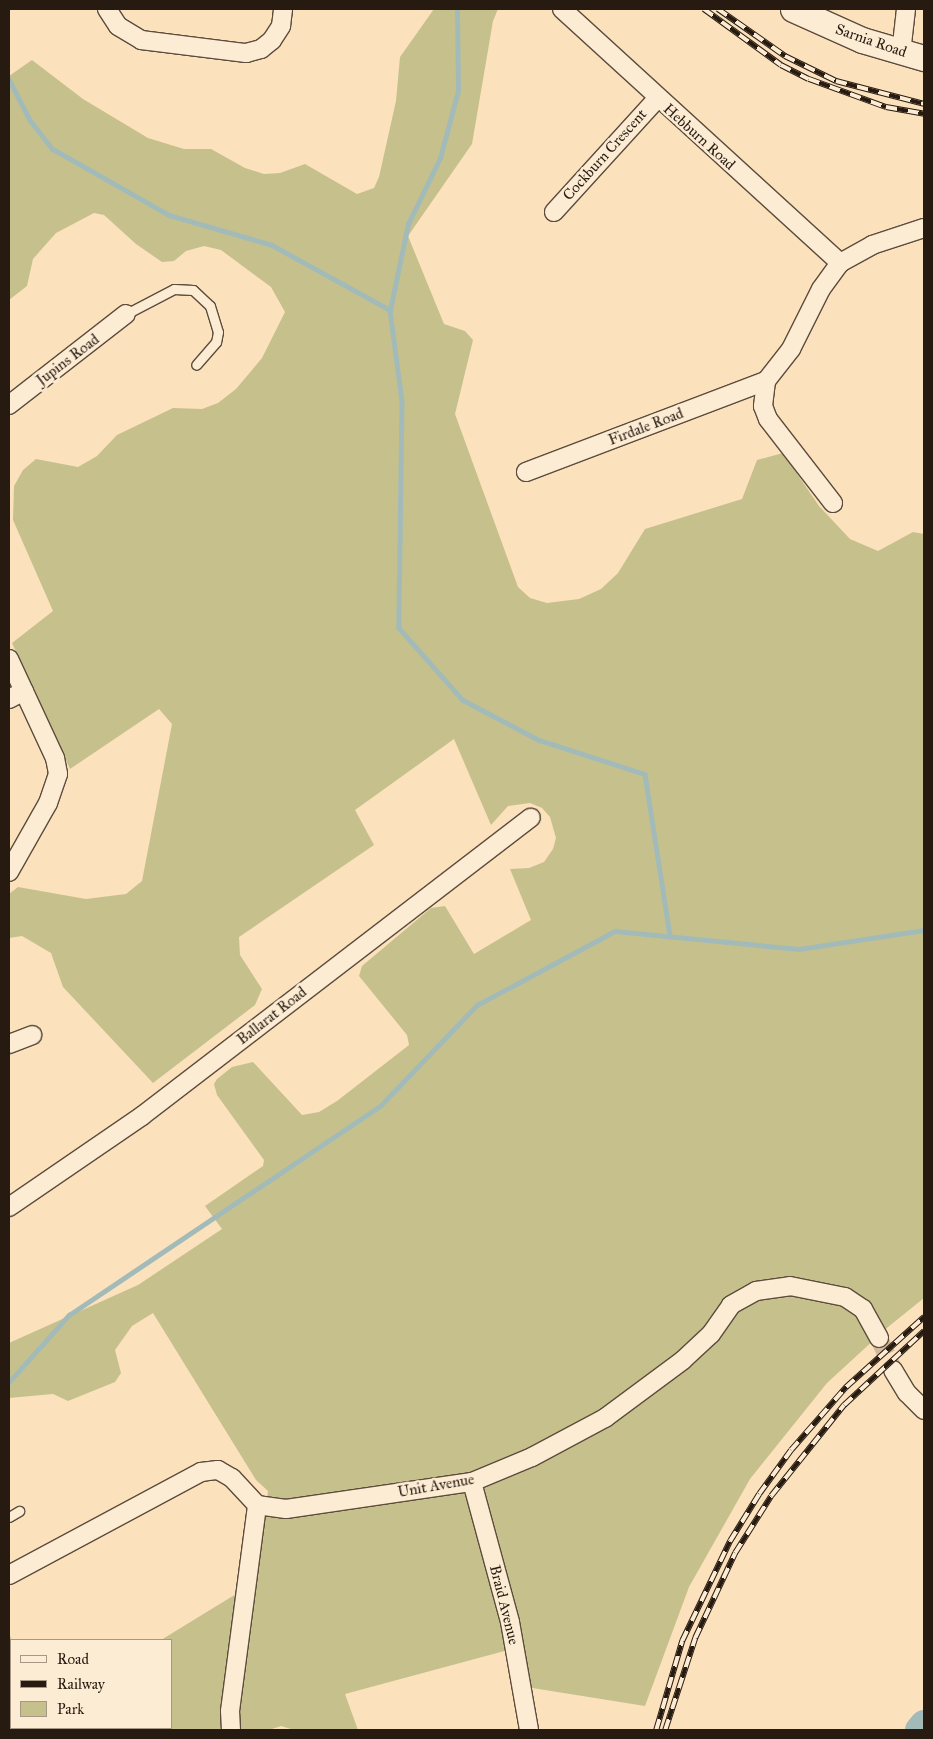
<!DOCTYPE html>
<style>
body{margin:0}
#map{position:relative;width:933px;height:1739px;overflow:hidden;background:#fce1bd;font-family:"IM FELL Great Primer",serif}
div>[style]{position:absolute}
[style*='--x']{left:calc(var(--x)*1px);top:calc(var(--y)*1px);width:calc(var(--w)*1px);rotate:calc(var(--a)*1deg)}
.green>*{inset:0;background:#c6c18c}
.stream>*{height:4.5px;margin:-2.25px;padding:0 2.25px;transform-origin:2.25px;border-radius:2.25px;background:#a2bbb9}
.river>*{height:28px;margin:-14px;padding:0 14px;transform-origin:14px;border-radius:14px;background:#a2bbb9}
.street-tunnel>*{height:18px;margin-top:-9px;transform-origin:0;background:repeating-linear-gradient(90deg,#d1b99b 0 18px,transparent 0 27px)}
.roads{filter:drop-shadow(1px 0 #5c4c3c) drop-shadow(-1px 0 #5c4c3c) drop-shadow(0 1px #5c4c3c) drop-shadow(0 -1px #5c4c3c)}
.lane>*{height:9px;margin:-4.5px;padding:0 4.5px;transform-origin:4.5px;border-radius:4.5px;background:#fdecd4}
.street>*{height:18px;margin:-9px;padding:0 9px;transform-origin:9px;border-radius:9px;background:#fdecd4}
.secondary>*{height:25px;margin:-12.5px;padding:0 12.5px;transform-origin:12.5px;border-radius:12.5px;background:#fdecd4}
.rail>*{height:5.5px;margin-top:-2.75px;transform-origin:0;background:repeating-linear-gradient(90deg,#fdecd4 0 11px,#271b11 0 22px);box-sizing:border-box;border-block:1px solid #271b11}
span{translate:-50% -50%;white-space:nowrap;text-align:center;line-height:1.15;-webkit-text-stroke:5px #fdecd4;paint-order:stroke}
.street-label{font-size:15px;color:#271b11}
.frame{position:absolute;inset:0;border:10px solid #271b11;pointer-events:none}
.legend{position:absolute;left:10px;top:1639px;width:162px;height:90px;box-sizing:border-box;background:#fdecd4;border:1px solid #a79886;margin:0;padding:6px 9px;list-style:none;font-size:15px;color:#271b11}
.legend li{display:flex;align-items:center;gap:10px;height:25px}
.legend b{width:25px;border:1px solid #a79886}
</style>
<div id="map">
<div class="green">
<i style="clip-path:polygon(434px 9px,498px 9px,493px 21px,472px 144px,408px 236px,444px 324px,465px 331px,473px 340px,455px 414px,518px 587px,530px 598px,547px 603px,579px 599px,601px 589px,618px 573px,645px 529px,742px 499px,757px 460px,783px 453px,819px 506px,850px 539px,878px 551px,913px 532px,924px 534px,924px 1298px,888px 1327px,827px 1383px,750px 1479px,689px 1587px,645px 1706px,526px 1687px,519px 1647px,345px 1694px,358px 1730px,294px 1730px,281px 1726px,269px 1730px,92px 1730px,171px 1728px,171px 1640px,161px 1640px,254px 1583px,268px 1491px,256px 1480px,153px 1313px,132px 1326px,115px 1350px,121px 1373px,115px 1382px,68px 1401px,53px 1394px,9px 1398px,9px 1343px,138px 1285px,222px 1229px,205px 1206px,263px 1166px,264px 1160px,217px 1095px,214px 1084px,217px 1079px,232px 1067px,253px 1062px,302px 1115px,319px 1112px,337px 1101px,409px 1045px,407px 1035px,359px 976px,362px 966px,431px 908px,445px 906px,474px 954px,531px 920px,510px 869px,529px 868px,544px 862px,553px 849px,556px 838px,550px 817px,542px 808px,530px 803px,508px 806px,491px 825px,454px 739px,355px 810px,374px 845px,239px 937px,240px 955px,262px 989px,255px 1005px,153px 1083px,63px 987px,51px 953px,22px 936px,9px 938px,9px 894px,18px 887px,86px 899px,126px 894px,142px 881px,172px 724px,159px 709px,70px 769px,12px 643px,53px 611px,13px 520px,14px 486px,23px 470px,36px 459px,78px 467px,97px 456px,117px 435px,173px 408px,202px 409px,218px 403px,236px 389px,262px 358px,285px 312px,271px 287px,221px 250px,204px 246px,186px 251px,174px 261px,162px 262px,136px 244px,104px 215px,94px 213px,56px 233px,33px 259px,27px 286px,9px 300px,9px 76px,32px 60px,83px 99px,148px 138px,184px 149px,211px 149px,245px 168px,264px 174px,280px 173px,305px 164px,357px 194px,374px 188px,379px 177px,396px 101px,400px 57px)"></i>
<i style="clip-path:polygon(9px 1634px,12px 1640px,11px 1728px,60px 1730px,9px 1730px)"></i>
</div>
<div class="stream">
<i style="--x:9;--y:79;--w:46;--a:62.9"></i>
<i style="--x:30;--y:120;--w:37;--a:52"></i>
<i style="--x:53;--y:149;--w:133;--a:29.6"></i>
<i style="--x:169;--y:215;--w:107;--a:16.2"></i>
<i style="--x:272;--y:245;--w:135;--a:28.8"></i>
<i style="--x:390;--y:310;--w:92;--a:82.5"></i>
<i style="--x:402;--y:401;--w:227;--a:90.8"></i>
<i style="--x:399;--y:628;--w:96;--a:48.4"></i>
<i style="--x:463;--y:700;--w:86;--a:27.8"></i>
<i style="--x:539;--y:740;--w:111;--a:17.8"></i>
<i style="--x:645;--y:774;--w:164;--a:81.2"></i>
<i style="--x:390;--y:310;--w:88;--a:-78.2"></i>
<i style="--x:408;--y:224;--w:73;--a:-64.1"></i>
<i style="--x:440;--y:158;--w:69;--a:-75"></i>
<i style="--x:458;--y:91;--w:82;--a:-90.7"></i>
<i style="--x:9;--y:1382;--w:90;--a:-48.2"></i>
<i style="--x:69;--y:1315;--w:376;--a:-33.9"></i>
<i style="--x:381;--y:1105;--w:139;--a:-46.2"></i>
<i style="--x:477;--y:1005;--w:157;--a:-28.2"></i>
<i style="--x:615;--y:931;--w:185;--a:5.6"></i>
<i style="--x:799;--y:949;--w:126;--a:-8.6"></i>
</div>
<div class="river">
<i style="--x:919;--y:1730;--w:8;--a:-50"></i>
</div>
<div class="street-tunnel">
<i style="--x:879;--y:1338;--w:35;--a:66"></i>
</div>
<div class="roads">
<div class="lane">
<i style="--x:126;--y:314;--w:54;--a:-27.5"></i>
<i style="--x:174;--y:289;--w:19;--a:3"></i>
<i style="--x:193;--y:290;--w:23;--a:43"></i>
<i style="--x:210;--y:306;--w:27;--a:73"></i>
<i style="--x:218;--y:332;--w:10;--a:101"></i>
<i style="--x:216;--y:342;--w:30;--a:131"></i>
<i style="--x:9;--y:1517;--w:12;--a:-31"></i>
</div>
<div class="street">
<i style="--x:107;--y:9;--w:20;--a:57"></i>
<i style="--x:118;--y:26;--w:27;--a:31"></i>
<i style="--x:141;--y:40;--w:106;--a:7.1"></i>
<i style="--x:246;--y:53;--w:16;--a:-15"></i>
<i style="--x:261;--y:49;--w:14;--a:-39"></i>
<i style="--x:272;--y:40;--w:17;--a:-57"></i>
<i style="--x:281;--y:26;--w:17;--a:-83"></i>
<i style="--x:562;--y:9;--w:377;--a:42.4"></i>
<i style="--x:901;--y:53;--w:44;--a:-83.5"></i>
<i style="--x:554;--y:212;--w:153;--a:-47.7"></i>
<i style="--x:9;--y:405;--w:148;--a:-37.9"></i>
<i style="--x:526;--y:472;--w:257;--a:-20.8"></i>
<i style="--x:833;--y:503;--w:106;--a:-127.7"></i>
<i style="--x:768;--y:419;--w:14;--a:-111"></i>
<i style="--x:763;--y:406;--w:25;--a:-83"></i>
<i style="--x:766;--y:381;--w:41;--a:-52"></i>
<i style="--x:791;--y:349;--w:67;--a:-63.4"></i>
<i style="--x:821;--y:289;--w:32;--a:-54"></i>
<i style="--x:840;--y:263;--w:37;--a:-29"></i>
<i style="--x:872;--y:245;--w:55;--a:-18.1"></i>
<i style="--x:9;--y:659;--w:109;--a:65.1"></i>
<i style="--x:55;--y:758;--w:16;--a:79"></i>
<i style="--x:58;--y:774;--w:31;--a:109"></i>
<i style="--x:48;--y:803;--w:79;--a:119.5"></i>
<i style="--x:9;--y:699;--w:17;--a:-28"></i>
<i style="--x:9;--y:1044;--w:25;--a:-21"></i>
<i style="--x:9;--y:1207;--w:161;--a:-34.4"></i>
<i style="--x:142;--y:1116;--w:490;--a:-37.5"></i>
<i style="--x:893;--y:1370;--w:27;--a:59"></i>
<i style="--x:907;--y:1393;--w:24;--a:45"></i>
<i style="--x:472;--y:1482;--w:145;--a:74.8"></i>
<i style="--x:510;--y:1622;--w:110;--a:80"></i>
<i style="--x:9;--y:1575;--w:218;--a:-28.2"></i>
<i style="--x:201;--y:1472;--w:17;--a:-7"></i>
<i style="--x:218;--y:1470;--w:16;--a:30"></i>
<i style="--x:232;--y:1478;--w:37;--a:47"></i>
<i style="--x:257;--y:1505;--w:29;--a:8"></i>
<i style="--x:286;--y:1509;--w:188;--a:-8.3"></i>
<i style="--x:472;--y:1482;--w:65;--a:-22.6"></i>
<i style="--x:532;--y:1457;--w:83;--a:-28.1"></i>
<i style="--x:605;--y:1418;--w:97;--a:-36.6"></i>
<i style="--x:683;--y:1360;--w:38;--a:-43"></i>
<i style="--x:711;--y:1334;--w:35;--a:-55"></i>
<i style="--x:731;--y:1305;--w:29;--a:-29"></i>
<i style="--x:756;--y:1291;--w:34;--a:-8"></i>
<i style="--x:790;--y:1286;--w:56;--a:11.3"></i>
<i style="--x:845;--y:1297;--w:22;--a:34"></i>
<i style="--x:863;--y:1309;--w:33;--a:61"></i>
<i style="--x:231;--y:1730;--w:19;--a:-93"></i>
<i style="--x:230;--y:1711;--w:208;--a:-82.5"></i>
</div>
<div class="secondary">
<i style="--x:793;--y:9;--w:76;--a:24.2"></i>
<i style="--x:862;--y:40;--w:65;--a:16.2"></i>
</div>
</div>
<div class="rail">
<i style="--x:704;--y:9;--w:95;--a:36"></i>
<i style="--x:781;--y:65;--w:31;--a:27"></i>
<i style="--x:809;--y:79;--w:82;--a:20"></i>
<i style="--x:886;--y:107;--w:39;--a:10"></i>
<i style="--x:718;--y:9;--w:82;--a:35"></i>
<i style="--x:785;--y:56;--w:57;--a:26.1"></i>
<i style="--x:836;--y:81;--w:91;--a:14.6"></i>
<i style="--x:656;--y:1730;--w:93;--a:-73.7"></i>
<i style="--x:682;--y:1641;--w:111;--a:-64.4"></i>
<i style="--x:730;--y:1541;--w:55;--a:-58.3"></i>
<i style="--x:759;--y:1494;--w:54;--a:-54"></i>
<i style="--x:791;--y:1450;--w:84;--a:-48.9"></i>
<i style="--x:846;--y:1387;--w:105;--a:-41.9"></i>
<i style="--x:665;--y:1730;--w:97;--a:-71.9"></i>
<i style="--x:695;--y:1638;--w:94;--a:-64.8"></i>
<i style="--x:735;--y:1553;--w:67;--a:-57.7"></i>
<i style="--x:771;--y:1496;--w:117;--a:-51.3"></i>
<i style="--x:844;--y:1405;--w:109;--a:-42.8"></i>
</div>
<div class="street-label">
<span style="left:871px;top:41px;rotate:19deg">Sarnia Road</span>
<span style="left:699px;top:137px;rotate:42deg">Hebburn Road</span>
<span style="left:605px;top:155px;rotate:-48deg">Cockburn Crescent</span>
<span style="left:68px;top:360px;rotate:-37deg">Jupins Road</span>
<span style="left:646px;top:427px;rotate:-21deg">Firdale Road</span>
<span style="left:272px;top:1016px;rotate:-38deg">Ballarat Road</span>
<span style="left:436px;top:1486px;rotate:-10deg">Unit Avenue</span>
<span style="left:504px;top:1605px;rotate:76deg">Braid Avenue</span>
</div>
<div class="frame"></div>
<ul class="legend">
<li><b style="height:6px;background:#fdecd4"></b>Road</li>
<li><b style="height:6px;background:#271b11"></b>Railway</li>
<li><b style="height:14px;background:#c6c18c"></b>Park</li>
</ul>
</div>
